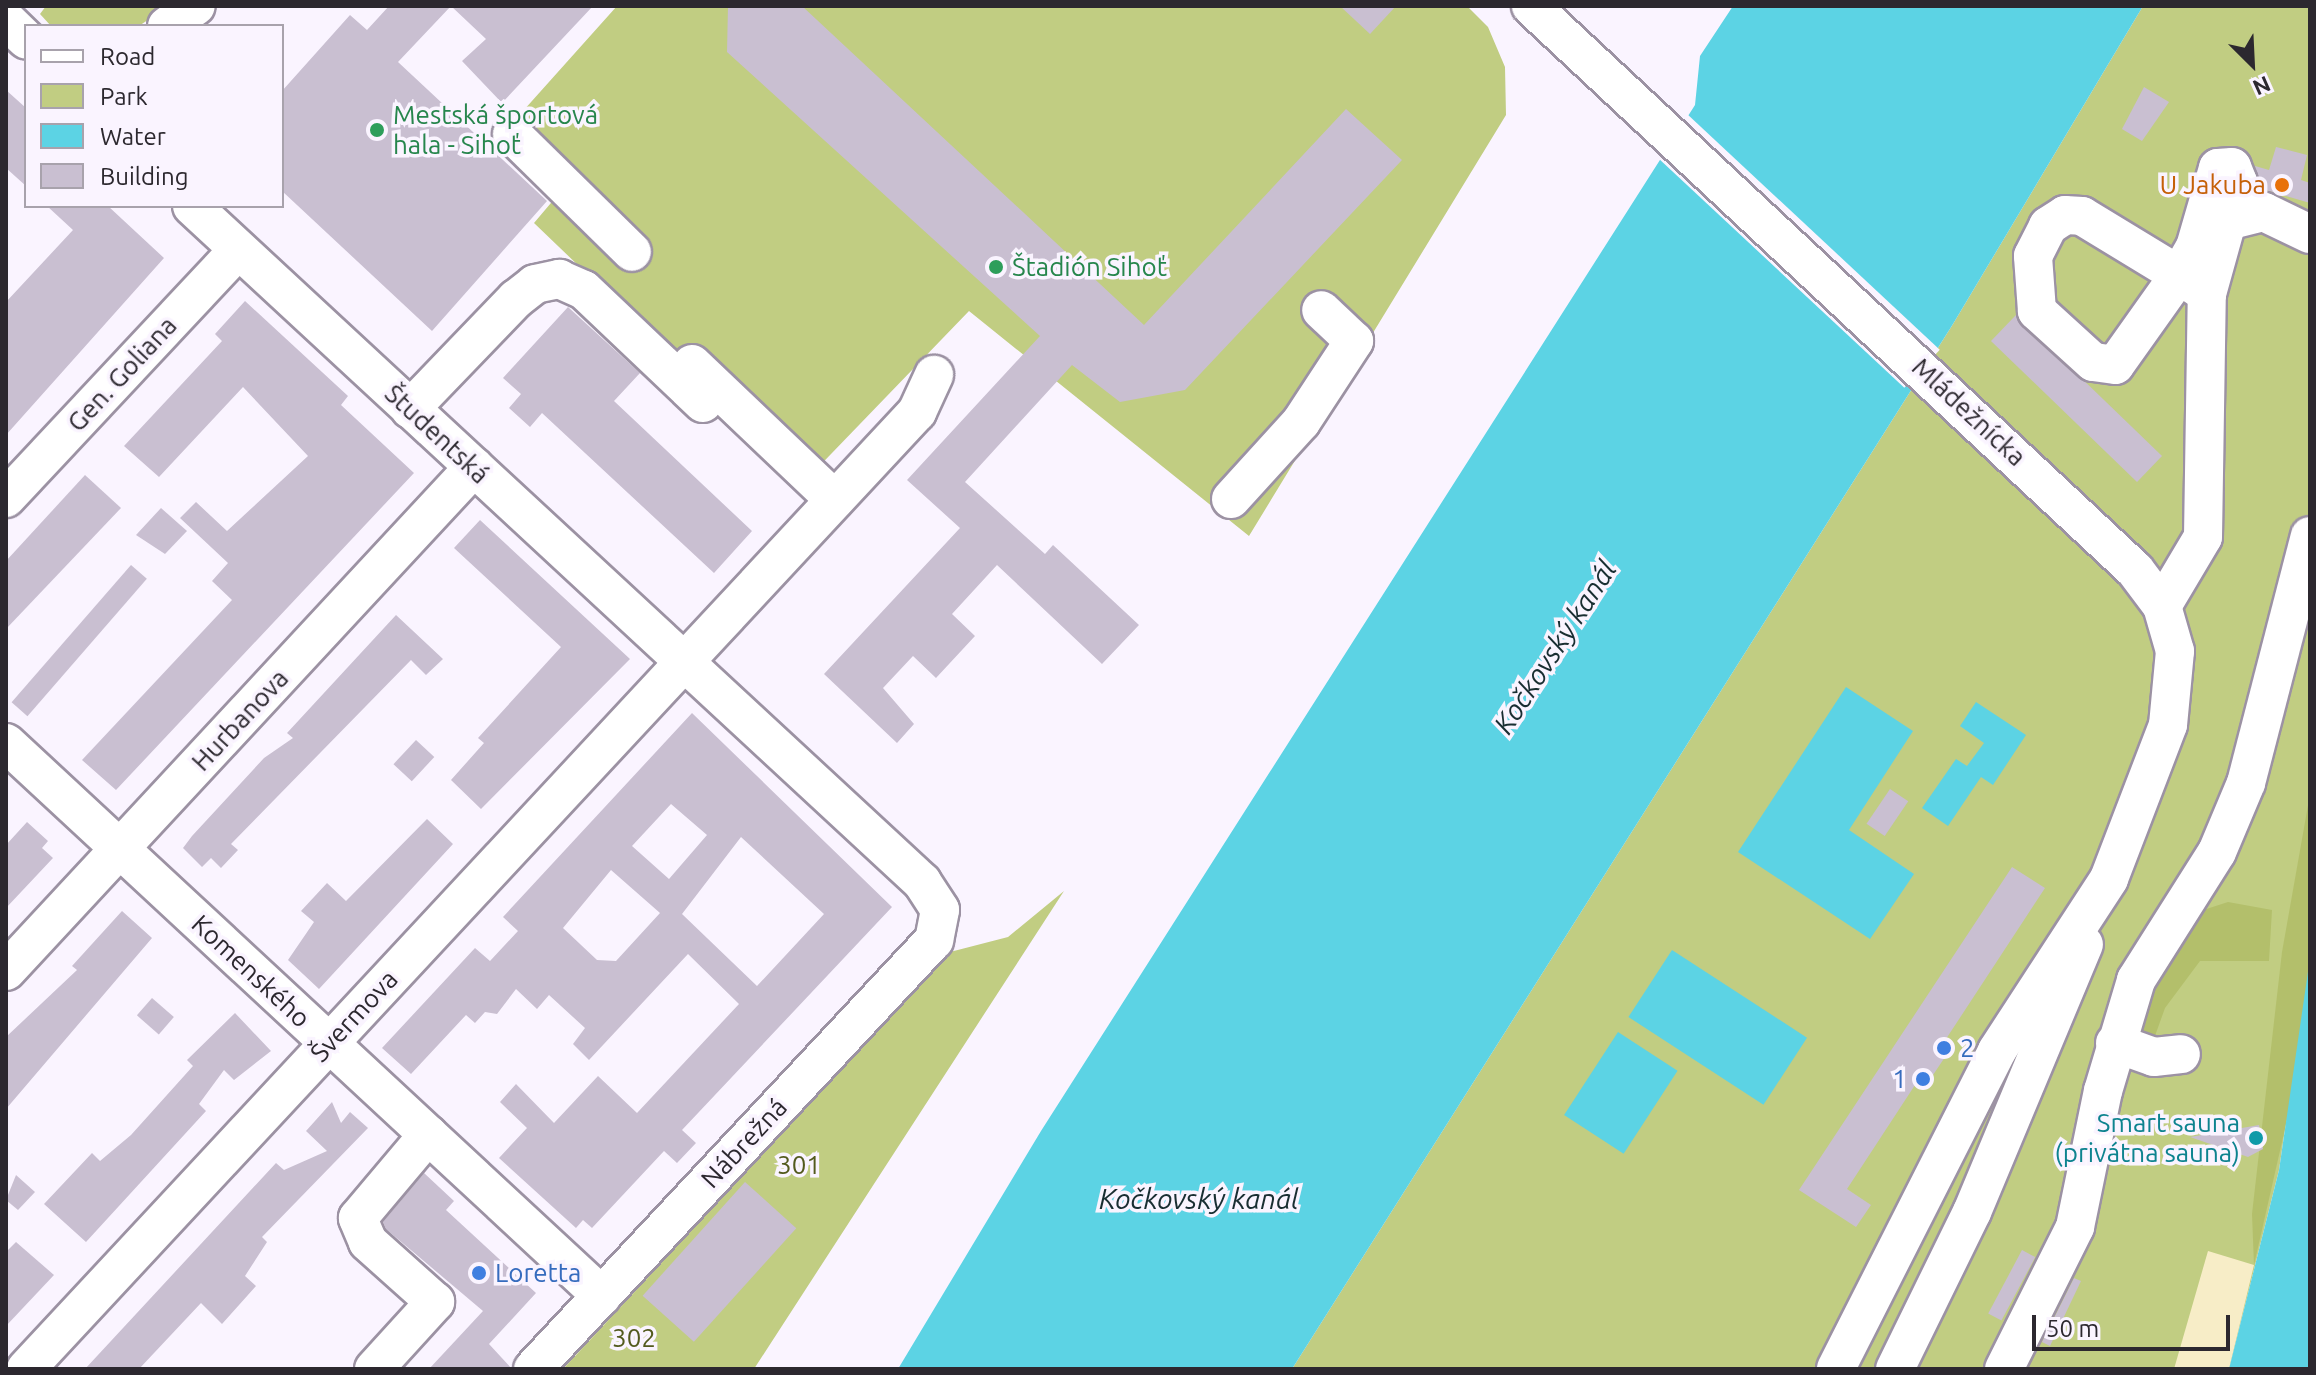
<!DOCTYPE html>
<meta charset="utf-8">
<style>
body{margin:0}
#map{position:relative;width:2316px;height:1375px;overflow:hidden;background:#faf4ff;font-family:Ubuntu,sans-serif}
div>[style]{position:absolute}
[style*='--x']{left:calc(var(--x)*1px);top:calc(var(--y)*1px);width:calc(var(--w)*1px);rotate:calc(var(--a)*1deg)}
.green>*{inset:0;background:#c1cd82}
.forest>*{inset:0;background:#b3bf6b}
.sand>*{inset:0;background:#f7edc7}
.water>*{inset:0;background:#5cd3e4;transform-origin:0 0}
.pier>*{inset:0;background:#faf4ff;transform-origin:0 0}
.building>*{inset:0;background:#c9bfd1;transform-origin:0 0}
.roads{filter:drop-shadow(2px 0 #9c92a3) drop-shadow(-2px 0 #9c92a3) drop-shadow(0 2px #9c92a3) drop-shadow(0 -2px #9c92a3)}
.minor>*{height:38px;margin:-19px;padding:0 19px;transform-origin:19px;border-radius:19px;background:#fff}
.dots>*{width:22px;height:22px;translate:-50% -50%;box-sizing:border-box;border:4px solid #faf4ff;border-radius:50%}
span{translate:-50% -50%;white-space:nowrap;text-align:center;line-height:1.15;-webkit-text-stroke:7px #faf4ff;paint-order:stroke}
.leisure-label{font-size:26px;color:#27864d}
.left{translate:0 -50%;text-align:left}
.food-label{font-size:26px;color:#c56008}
.right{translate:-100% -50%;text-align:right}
.street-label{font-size:26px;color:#2c282f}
.shop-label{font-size:26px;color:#366cbe}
.culture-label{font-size:26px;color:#0d838f}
.park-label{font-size:26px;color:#535a1e}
.water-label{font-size:28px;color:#192e32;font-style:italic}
.frame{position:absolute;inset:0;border:8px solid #2c282f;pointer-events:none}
.legend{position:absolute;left:24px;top:24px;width:260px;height:184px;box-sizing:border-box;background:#faf4ff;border:2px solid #a8a2ac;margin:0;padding:10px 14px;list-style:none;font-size:24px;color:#2c282f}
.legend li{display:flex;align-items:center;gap:16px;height:40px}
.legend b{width:40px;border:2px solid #a8a2ac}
.north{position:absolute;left:2212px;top:24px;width:80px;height:80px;-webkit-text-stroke:6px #faf4ff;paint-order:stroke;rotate:156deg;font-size:22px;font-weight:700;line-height:32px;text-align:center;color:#2c282f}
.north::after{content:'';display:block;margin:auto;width:28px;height:36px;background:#2c282f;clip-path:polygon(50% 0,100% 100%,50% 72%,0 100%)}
.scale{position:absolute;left:2032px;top:1315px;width:198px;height:36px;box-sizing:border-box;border:4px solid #2c282f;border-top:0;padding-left:10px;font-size:24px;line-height:28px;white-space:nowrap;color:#2c282f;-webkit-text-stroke:6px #faf4ff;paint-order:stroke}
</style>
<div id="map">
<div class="green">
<i style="clip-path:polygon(46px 6px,168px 6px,139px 26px,51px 26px,40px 14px)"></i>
<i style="clip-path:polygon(617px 6px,1467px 6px,1488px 27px,1505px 67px,1506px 115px,1249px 536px,969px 311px,804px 482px,534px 223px,556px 197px,497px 140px)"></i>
<i style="clip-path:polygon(2143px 6px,2310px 6px,2310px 958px,2279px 1170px,2229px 1369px,1292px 1369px,1953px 324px)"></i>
<i style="clip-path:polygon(1064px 891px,754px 1369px,563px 1369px,950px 952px,1008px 937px)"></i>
</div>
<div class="forest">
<i style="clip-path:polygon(2310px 794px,2310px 958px,2299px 1067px,2254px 1265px,2252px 1214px,2282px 952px)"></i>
<i style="clip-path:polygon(2228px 902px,2272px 910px,2269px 961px,2200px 961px,2165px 1008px,2151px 1047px,2129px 1039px,2133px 1010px,2191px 914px)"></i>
</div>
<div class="sand">
<i style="clip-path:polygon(2208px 1251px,2254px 1265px,2229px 1369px,2174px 1369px)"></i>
</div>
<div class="water">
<i style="clip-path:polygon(1733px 6px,2143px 6px,1953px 324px,1292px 1369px,898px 1369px,1041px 1131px,1695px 105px,1700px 56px)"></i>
<i style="clip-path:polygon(1846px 687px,1913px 731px,1849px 830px,1914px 874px,1870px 939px,1738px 852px)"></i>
<i style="clip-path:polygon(1976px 702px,2026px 735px,1993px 785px,1981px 777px,1948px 826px,1922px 808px,1956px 759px,1967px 766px,1984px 743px,1960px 726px)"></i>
<i style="left:1672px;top:950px;width:161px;height:80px;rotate:33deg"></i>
<i style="clip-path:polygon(2310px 958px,2310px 1369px,2229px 1369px,2279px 1170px)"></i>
<i style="left:1618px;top:1032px;width:71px;height:99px;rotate:33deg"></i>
</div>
<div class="pier">
<i style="left:1686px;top:113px;width:347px;height:52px;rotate:43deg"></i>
</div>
<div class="building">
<i style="clip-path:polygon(389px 6px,593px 6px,502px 103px,462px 61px,486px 39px,451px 6px,398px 62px,547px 201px,432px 331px,282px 191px,282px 91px,350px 15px,367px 30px)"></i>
<i style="clip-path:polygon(728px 6px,802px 6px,1144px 325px,1346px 109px,1402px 160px,1185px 390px,1120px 402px,1072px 365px,965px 482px,1045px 554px,1053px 545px,1139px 625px,1102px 664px,997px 565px,952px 614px,975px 636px,936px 678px,913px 656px,883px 688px,914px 724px,897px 743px,824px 674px,960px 528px,907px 480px,1040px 336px,727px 52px)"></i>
<i style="clip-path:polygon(1340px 6px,1396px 6px,1370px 34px)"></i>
<i style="clip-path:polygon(2144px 87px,2169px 102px,2142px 141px,2122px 129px)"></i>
<i style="clip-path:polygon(6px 90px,26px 108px,26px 186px,6px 168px)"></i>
<i style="clip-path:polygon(2276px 147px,2307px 155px,2301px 180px,2310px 183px,2310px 203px,2259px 188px,2255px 166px,2269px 170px)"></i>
<i style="clip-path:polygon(47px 206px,108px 206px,164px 258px,6px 435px,6px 302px,73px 230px)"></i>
<i style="clip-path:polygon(245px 301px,348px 396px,341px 405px,414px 473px,116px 790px,82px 760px,232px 600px,212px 581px,228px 563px,180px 518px,196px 502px,227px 531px,308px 456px,243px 387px,159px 477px,124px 446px,222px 341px,215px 334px)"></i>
<i style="clip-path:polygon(568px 307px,640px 373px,614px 401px,752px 531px,714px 573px,542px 413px,530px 427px,509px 408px,521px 394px,503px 378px)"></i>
<i style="left:2016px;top:315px;width:203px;height:36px;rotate:44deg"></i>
<i style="clip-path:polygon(85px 475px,121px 508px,6px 629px,6px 561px)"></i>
<i style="clip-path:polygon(161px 508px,187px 531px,165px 554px,136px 535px)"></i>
<i style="clip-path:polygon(480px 520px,630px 659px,481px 809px,451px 780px,484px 743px,478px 738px,561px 647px,454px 548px)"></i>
<i style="left:131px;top:565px;width:21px;height:182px;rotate:41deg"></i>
<i style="clip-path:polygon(396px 615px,443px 659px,426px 675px,411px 660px,231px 844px,238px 850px,221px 868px,211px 858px,202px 867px,183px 848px,192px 836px,264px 758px,293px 738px,287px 733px)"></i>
<i style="clip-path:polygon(evenodd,692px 713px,892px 907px,682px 1130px,696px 1143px,677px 1163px,664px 1151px,592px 1228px,583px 1220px,576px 1228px,499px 1158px,527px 1128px,500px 1102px,516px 1084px,554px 1123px,598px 1076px,637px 1113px,739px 1004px,688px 954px,589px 1060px,573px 1044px,585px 1028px,549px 995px,537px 1009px,516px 989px,497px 1014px,485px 1012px,475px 1023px,466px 1015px,411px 1074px,382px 1048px,475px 948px,490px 961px,518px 931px,503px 917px,692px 713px,671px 804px,707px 835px,669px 879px,632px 846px,671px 804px,692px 713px,741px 837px,824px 914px,757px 986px,682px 914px,741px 837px,692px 713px,611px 870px,660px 913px,616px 961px,597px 960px,563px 928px,611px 870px)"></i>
<i style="left:416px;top:740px;width:25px;height:33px;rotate:43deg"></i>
<i style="left:1890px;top:789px;width:22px;height:42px;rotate:34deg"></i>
<i style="clip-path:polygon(427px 819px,453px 844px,319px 989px,288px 960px,314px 922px,301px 911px,327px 883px,346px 901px)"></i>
<i style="clip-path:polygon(27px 822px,48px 841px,42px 848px,53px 858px,6px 908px,6px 845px)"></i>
<i style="clip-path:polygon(2012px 867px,2045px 888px,1946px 1039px,1954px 1044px,1945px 1057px,1923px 1090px,1915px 1085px,1847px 1189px,1871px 1205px,1856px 1227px,1799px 1190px)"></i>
<i style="clip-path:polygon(122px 911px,152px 938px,6px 1109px,6px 1037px,77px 970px,72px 966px)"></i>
<i style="left:152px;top:998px;width:29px;height:23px;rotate:41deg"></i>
<i style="clip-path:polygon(235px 1013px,271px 1051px,234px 1080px,224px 1070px,199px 1104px,206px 1111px,86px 1242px,44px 1204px,92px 1153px,100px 1161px,131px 1135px,193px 1066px,187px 1060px)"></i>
<i style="clip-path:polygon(332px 1102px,341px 1123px,350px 1112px,368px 1128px,262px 1237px,267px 1242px,245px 1276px,256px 1286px,222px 1324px,201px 1303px,139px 1369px,85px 1369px,276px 1163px,284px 1170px,327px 1151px,306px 1131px)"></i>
<i style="clip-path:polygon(2259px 1125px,2263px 1149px,2248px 1157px,2190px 1137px)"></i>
<i style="clip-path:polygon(424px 1173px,454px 1201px,446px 1210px,536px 1293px,489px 1344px,512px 1369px,429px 1369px,483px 1311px,386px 1229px,383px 1222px)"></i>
<i style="clip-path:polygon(16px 1175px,35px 1192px,18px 1210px,6px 1200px)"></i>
<i style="left:745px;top:1182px;width:69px;height:153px;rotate:42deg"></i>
<i style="clip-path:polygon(16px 1242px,54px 1275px,6px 1326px,6px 1252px)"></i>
<i style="left:2022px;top:1250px;width:15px;height:72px;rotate:28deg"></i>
<i style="clip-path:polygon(2074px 1278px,2081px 1281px,2050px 1346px,2042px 1342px)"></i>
</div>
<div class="roads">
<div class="minor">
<i style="--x:1531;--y:6;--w:826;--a:43.04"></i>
<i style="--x:2135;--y:570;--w:45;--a:53.1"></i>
<i style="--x:2162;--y:606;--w:47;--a:73.9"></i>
<i style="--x:2175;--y:651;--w:74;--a:95.4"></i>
<i style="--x:2168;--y:725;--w:165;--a:111"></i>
<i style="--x:2109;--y:879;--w:205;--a:123.1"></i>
<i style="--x:1997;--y:1051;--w:356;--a:116.9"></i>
<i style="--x:6;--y:20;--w:28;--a:44"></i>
<i style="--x:167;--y:26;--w:35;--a:-35"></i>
<i style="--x:512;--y:134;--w:168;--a:44.5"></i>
<i style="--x:192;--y:206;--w:995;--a:42.8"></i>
<i style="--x:922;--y:882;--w:33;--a:57"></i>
<i style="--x:940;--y:910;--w:31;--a:101"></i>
<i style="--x:934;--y:940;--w:587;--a:133.07"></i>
<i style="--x:2227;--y:221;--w:38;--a:-14"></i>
<i style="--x:2264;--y:212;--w:51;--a:25.6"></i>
<i style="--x:692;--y:364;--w:197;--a:43.6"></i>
<i style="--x:410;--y:409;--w:153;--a:-46.1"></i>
<i style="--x:516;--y:299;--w:24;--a:-38"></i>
<i style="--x:535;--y:284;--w:25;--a:-12"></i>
<i style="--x:559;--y:279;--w:27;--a:24"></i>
<i style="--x:584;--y:290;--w:164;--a:43.5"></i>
<i style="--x:6;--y:498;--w:340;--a:-46.9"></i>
<i style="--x:1231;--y:499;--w:104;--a:-47.7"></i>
<i style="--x:1301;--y:422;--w:97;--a:-56.8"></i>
<i style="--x:1354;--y:341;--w:45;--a:-136.8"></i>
<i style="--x:2162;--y:606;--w:80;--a:-59.3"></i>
<i style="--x:2203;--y:537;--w:243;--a:-89.1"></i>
<i style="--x:2207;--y:294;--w:116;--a:-74.5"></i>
<i style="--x:2238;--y:182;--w:16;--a:-112"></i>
<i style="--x:2232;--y:167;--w:14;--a:176"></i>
<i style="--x:2218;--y:168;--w:82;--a:106.2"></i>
<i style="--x:2195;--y:247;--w:32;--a:120"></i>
<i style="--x:2179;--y:275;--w:110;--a:125.4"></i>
<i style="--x:2115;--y:365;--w:22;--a:-172"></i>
<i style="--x:2093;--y:362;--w:76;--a:-137.7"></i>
<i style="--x:2037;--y:311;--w:55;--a:-94.2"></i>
<i style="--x:2033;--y:256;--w:34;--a:-63"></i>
<i style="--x:2048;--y:226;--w:20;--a:-33"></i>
<i style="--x:2065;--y:215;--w:17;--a:3"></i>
<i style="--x:2082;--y:216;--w:114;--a:31.3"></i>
<i style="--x:2179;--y:275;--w:34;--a:34"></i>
<i style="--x:6;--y:743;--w:813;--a:42.86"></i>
<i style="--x:6;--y:971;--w:688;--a:-47.12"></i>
<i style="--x:2115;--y:1043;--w:41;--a:19.7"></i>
<i style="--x:2154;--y:1057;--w:27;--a:-6"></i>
<i style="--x:26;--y:1369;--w:1308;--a:-47.05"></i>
<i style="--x:917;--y:412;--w:41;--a:-65.3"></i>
<i style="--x:374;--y:1369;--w:91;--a:-47.7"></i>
<i style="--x:435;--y:1302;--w:90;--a:-138.2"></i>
<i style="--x:368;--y:1242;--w:26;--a:-113"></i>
<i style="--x:358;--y:1218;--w:109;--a:-49.9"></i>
<i style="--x:1895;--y:1369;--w:175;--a:-63.9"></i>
<i style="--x:1972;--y:1212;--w:290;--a:-67.3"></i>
<i style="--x:2004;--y:1369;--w:159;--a:-63.4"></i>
<i style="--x:2075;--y:1227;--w:139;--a:-78.4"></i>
<i style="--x:2103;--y:1091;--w:116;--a:-73.4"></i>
<i style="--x:2136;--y:980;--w:151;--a:-57.7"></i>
<i style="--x:2217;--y:852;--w:75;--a:-67.2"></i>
<i style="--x:2246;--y:783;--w:255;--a:-75.5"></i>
</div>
</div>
<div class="dots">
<i style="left:377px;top:130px;background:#2e9e5b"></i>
<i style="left:2282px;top:185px;background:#e8710a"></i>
<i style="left:996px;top:267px;background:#2e9e5b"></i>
<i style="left:1944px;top:1048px;background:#3f7fe0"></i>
<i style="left:1923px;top:1079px;background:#3f7fe0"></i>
<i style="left:2256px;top:1138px;background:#0f9aa8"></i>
<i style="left:479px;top:1273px;background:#3f7fe0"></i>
</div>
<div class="leisure-label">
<span class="left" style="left:393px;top:130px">Mestská športová<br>hala - Sihoť</span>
<span class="left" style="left:1012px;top:267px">Štadión Sihoť</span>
</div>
<div class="food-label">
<span class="right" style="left:2266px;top:185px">U Jakuba</span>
</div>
<div class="street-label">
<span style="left:122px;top:374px;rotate:-47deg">Gen. Goliana</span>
<span style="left:1969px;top:412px;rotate:43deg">Mládežnícka</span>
<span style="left:437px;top:434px;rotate:43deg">Študentská</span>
<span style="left:240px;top:720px;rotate:-47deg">Hurbanova</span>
<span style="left:251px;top:971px;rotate:43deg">Komenského</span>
<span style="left:354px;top:1016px;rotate:-47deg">Švermova</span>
<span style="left:744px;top:1143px;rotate:-47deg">Nábrežná</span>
</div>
<div class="shop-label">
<span class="left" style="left:1960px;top:1048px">2</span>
<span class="right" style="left:1907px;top:1079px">1</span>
<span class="left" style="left:495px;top:1273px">Loretta</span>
</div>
<div class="culture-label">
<span class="right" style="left:2240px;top:1138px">Smart sauna<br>(privátna sauna)</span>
</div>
<div class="park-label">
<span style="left:799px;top:1165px">301</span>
<span style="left:634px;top:1338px">302</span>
</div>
<div class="water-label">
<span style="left:1555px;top:647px;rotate:-57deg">Kočkovský kanál</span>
<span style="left:1199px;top:1199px">Kočkovský kanál</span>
</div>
<div class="frame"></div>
<ul class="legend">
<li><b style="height:10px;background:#fff"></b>Road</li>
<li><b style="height:22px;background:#c1cd82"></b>Park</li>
<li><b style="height:22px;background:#5cd3e4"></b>Water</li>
<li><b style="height:22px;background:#c9bfd1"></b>Building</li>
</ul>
<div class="north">N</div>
<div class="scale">50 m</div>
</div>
